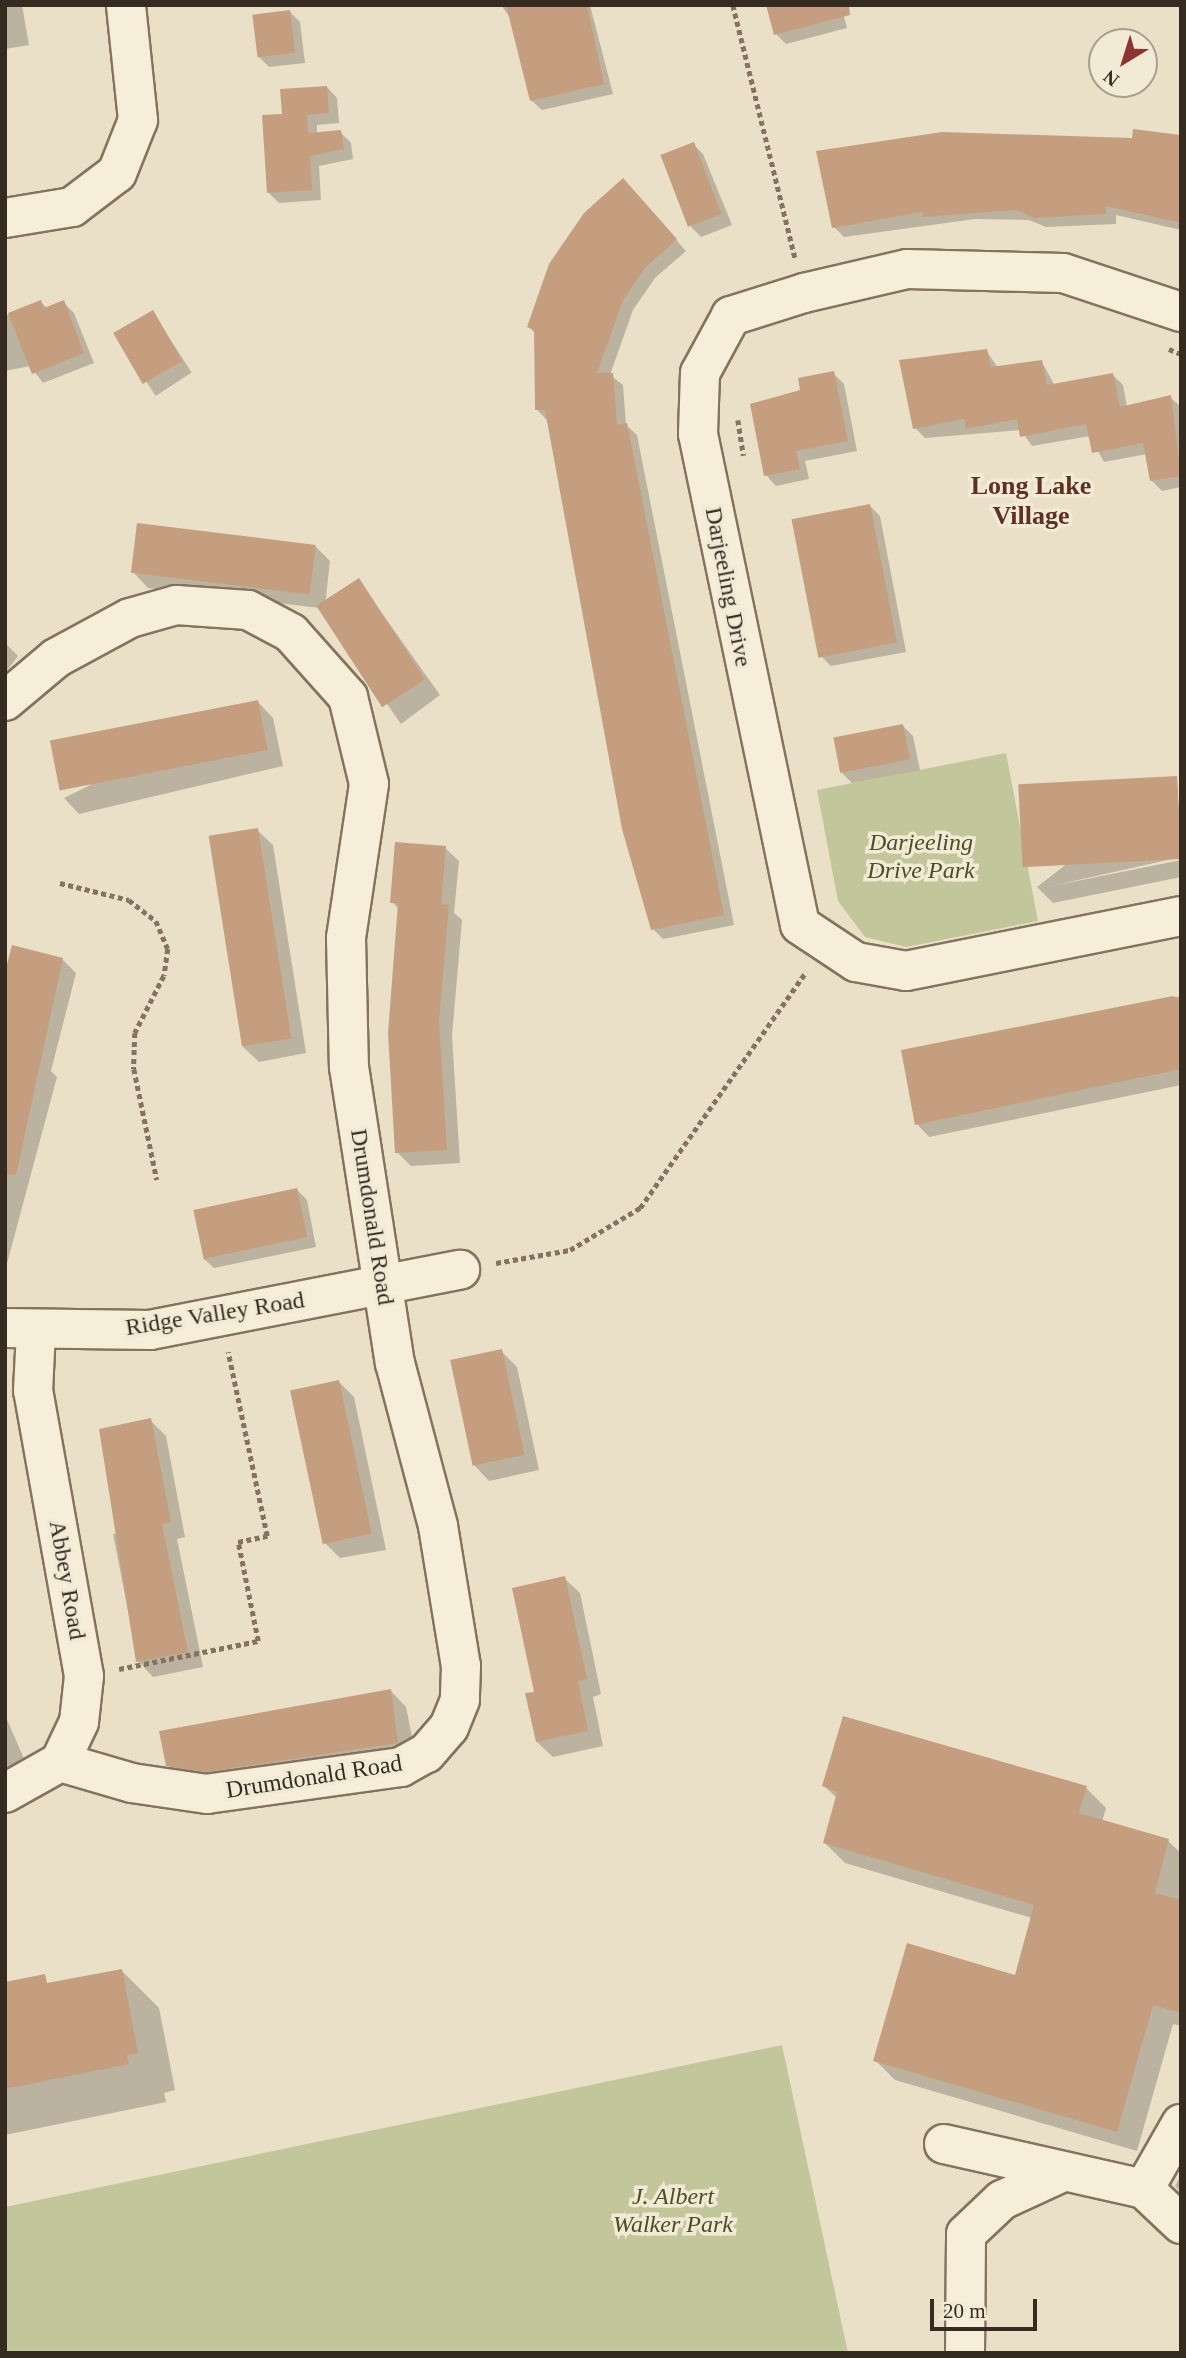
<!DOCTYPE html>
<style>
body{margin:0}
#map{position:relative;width:1186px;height:2358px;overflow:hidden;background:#eae0c7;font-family:"Times New Roman",serif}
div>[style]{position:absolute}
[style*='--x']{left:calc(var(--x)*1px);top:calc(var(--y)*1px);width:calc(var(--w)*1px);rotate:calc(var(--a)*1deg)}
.green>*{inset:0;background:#c2c79b}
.shadow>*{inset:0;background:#0003;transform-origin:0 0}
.building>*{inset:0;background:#c59e80;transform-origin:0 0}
.path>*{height:4.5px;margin-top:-2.25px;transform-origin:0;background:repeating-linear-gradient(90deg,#84735e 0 5px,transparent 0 8.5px)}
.roads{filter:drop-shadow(2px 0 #84735e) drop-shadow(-2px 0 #84735e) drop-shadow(0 2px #84735e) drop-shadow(0 -2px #84735e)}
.minor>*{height:38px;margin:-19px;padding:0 19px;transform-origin:19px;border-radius:19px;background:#f6eed9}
span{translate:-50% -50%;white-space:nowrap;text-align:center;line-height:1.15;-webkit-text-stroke:7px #f2ead5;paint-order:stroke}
.street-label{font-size:24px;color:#362b20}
.park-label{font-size:24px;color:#465029;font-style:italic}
.neighbourhood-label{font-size:26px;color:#5e3123;font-weight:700}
.frame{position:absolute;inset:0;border:7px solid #362b20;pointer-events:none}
.north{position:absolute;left:1088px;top:28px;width:70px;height:70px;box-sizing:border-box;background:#f2ead5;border:2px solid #a79e8d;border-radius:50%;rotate:218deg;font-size:19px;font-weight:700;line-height:28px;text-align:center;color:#362b20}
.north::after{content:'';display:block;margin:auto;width:24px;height:32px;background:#8d3433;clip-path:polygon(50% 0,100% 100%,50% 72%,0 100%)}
.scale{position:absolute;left:930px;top:2299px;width:107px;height:32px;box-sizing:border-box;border:4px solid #362b20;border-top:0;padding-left:9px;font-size:21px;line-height:24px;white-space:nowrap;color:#362b20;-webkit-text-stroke:5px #f2ead5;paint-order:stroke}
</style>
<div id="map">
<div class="green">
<i style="clip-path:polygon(1006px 753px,1038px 921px,906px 947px,865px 937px,838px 901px,817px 790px)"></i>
<i style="clip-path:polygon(782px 2045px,848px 2353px,5px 2353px,5px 2207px)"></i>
</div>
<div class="shadow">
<i style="clip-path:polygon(5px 5px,22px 5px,29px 45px,5px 49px)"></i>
<i style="clip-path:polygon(501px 5px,590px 5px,613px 94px,542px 110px,531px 100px,511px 19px)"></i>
<i style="clip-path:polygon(841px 5px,847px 28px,786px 44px,776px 34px)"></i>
<i style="clip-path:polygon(290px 12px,300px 22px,305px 63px,269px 67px,259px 57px)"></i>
<i style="clip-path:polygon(327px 87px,337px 98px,339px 123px,317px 125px,317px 134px,340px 132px,351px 143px,353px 159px,319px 166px,321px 200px,279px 203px,269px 193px,284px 116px)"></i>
<i style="clip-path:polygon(1181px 140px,1181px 230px,1116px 215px,1116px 224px,1046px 227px,1029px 220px,975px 219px,844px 237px,834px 227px)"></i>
<i style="clip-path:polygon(693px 144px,703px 154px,732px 225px,701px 237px,691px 227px)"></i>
<i style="clip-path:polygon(633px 191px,686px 251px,655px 278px,633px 310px,610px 375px,623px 385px,626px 425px,637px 435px,734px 925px,663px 939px,653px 929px,547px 420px,537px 410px,536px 334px,529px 327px)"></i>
<i style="clip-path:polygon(41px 302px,47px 308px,63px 302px,74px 313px,94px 363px,43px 383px,30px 366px,5px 371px,5px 316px)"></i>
<i style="left:153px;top:313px;width:71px;height:43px;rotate:57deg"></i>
<i style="clip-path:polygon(986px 350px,998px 368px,1042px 362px,1055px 386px,1113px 375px,1123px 385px,1127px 407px,1170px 397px,1181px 407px,1181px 487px,1162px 491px,1152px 481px,1147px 454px,1104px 462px,1090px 436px,1032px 446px,1021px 430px,925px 438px,915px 428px)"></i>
<i style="clip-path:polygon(833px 373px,844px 384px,857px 451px,805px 461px,809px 479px,776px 486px,766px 475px,802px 392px)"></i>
<i style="clip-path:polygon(870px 506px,880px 516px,906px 652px,831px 666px,821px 656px)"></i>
<i style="clip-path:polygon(315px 546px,330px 561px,325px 607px,359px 581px,440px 695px,401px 724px,320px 608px,148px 588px,133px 572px)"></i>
<i style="clip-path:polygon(5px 643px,18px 656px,5px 673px)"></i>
<i style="clip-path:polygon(258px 702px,273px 718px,283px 766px,79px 814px,64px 798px)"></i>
<i style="clip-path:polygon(903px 726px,913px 736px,920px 770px,852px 783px,842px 773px)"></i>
<i style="clip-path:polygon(1177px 778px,1181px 857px,1047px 887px,1181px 860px,1181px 877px,1053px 903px,1037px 887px)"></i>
<i style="clip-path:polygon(257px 830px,273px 845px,306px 1053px,259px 1062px,243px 1047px)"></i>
<i style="clip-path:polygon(445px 848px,459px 861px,454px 913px,462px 920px,452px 1036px,460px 1163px,411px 1166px,397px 1152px,399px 909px,392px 902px)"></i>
<i style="clip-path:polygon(62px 959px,76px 973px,51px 1071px,57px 1077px,5px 1271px,5px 979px)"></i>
<i style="clip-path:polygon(1181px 996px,1181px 1085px,929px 1137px,917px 1124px,903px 1051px)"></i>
<i style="clip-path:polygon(297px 1190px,307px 1200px,316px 1247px,214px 1268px,203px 1258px)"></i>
<i style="clip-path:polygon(501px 1351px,517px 1367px,539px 1470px,489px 1481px,474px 1465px)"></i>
<i style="clip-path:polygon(338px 1381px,354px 1397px,386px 1550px,340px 1558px,325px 1543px)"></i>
<i style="clip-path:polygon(150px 1420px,166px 1436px,185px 1537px,177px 1539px,203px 1667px,153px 1677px,138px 1661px,113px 1534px,121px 1532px)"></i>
<i style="clip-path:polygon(564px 1578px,580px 1593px,601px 1694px,593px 1697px,603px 1746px,553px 1757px,537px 1742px,536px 1693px)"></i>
<i style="clip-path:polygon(391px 1691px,406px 1707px,416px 1757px,184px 1781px,168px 1765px,161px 1732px)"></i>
<i style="clip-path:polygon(5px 1715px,29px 1770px,5px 1778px)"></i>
<i style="clip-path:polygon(824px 1786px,1086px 1788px,1106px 1808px,1102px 1822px,1168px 1841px,1181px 1853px,1181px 2026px,1173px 2024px,1137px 2151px,895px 2080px,875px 2060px,1016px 1977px,1032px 1918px,845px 1863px,825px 1843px,837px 1798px)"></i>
<i style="clip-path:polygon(121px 1970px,159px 2008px,175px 2090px,164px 2093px,166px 2102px,5px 2135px,5px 1993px)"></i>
<i style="clip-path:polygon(1181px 2175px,1181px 2192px,1175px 2186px)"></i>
</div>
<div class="building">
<i style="clip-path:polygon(506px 5px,587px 5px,604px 84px,530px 101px)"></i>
<i style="clip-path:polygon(766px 5px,849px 5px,850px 15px,774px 35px)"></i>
<i style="left:290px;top:10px;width:43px;height:38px;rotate:83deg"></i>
<i style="clip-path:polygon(327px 86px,329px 113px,307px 115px,308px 133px,341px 130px,344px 149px,310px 156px,312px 190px,267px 193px,262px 115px,282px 114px,280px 89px)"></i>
<i style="clip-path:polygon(1133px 129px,1181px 135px,1181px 223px,1106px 206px,1106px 214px,1034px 218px,1017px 210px,923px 217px,922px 212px,832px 228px,816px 151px,942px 132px,1132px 138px)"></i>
<i style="left:694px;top:142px;width:77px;height:36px;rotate:69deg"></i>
<i style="clip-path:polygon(623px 178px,677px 239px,645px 268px,623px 300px,597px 373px,613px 373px,617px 425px,627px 423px,724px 915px,651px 930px,622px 829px,545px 410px,535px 410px,534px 330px,527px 327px,549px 264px,584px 213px)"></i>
<i style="clip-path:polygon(41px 300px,44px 308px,64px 300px,84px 353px,32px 374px,8px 313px)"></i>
<i style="left:153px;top:310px;width:59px;height:46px;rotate:60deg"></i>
<i style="clip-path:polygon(987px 349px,991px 367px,1042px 360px,1047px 385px,1113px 373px,1120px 407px,1171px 395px,1181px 476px,1150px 481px,1143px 443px,1092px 453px,1086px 424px,1020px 437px,1017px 419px,966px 429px,964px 419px,913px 429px,899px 360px)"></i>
<i style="clip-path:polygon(834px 371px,848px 441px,796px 451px,800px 469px,764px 476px,750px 404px,800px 390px,798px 378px)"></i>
<i style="left:870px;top:504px;width:141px;height:80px;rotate:79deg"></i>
<i style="left:137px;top:523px;width:180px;height:50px;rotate:7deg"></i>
<i style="left:359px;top:578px;width:121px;height:51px;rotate:57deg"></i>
<i style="left:258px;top:700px;width:51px;height:212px;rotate:79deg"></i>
<i style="left:903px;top:724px;width:36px;height:71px;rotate:79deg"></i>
<i style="left:1177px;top:776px;width:83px;height:159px;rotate:87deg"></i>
<i style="left:258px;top:828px;width:213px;height:50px;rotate:81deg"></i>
<i style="clip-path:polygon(395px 842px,446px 846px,441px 904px,449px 905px,439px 1021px,447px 1150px,395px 1153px,388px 1033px,398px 903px,390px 903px)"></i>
<i style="clip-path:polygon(12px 945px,63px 958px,16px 1175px,5px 1174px,5px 972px)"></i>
<i style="clip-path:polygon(1173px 996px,1181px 1000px,1181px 1069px,915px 1125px,901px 1050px)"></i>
<i style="left:297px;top:1188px;width:50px;height:106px;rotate:78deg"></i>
<i style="left:502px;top:1349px;width:108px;height:53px;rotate:78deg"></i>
<i style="left:339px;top:1380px;width:157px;height:50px;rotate:78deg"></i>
<i style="clip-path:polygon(151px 1418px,171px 1522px,162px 1524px,188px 1652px,136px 1662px,99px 1429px)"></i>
<i style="clip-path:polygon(565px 1576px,587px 1679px,578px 1681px,588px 1731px,536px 1742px,525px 1693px,534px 1692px,512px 1588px)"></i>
<i style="clip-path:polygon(391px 1689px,398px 1743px,207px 1772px,166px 1766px,159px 1731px)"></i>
<i style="clip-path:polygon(843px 1716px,1087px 1786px,1079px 1813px,1169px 1839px,1155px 1893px,1181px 1900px,1181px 2013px,1153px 2005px,1117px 2132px,873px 2061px,907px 1943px,1015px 1975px,1034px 1905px,823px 1843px,837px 1792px,822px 1786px)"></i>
<i style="clip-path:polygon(122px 1969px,138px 2053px,127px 2055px,129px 2064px,5px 2089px,5px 1982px,45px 1974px,47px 1983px)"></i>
</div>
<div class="path">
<i style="--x:733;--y:5;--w:260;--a:76.2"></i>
<i style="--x:1169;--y:349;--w:13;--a:23"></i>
<i style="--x:738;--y:420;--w:36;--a:81"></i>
<i style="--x:60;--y:883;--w:71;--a:13.8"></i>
<i style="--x:129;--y:900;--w:34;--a:38"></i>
<i style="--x:156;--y:921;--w:30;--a:67"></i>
<i style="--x:168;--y:949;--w:27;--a:98"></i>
<i style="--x:164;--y:976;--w:64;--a:117"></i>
<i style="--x:135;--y:1033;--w:36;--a:92"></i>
<i style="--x:134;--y:1069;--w:113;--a:78.3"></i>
<i style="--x:496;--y:1263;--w:75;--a:-10"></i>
<i style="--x:570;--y:1250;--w:82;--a:-31"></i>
<i style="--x:640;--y:1208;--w:289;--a:-54.9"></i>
<i style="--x:119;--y:1669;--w:142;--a:-11.4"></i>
<i style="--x:258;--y:1641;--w:101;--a:-101.4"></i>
<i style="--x:238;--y:1542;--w:30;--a:-12"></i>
<i style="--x:267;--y:1536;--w:188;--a:-102"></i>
</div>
<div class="roads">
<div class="minor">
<i style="--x:5;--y:218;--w:68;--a:-9.3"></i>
<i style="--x:72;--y:207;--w:56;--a:-37.1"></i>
<i style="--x:117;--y:173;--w:57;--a:-68.4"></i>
<i style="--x:138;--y:120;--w:116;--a:-96"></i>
<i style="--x:1181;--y:312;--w:124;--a:-161.7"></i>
<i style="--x:1063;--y:273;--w:156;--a:-178.5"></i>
<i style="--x:907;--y:269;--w:106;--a:166.9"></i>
<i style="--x:804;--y:293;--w:77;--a:162.5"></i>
<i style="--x:731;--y:316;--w:65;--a:118.5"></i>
<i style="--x:700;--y:373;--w:61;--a:91.9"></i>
<i style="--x:698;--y:434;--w:501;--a:78.26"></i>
<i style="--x:800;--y:925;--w:67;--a:33.5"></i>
<i style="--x:856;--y:962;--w:51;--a:10.2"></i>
<i style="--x:906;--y:971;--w:280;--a:-11.3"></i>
<i style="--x:5;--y:701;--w:67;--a:-40.1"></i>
<i style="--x:56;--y:658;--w:84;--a:-28.4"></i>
<i style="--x:130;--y:618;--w:48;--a:-15.8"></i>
<i style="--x:176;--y:605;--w:72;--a:4"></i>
<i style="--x:248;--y:610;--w:49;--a:28.1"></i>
<i style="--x:291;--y:633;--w:86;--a:48.3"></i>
<i style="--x:348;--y:697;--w:89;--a:76.4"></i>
<i style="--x:369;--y:784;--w:156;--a:98.5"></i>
<i style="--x:346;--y:938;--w:129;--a:88.7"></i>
<i style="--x:349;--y:1067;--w:300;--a:81.2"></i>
<i style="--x:395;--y:1363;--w:169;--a:75.2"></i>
<i style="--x:438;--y:1526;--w:142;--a:80.7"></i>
<i style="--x:461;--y:1666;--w:34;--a:92"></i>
<i style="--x:460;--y:1700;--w:29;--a:112"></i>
<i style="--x:449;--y:1727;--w:35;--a:131"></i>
<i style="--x:426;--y:1753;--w:29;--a:151"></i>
<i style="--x:401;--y:1767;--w:196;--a:172.1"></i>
<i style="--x:207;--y:1794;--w:76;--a:-171.7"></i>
<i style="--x:132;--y:1783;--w:75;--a:-163.7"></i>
<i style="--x:5;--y:1328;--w:145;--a:0.8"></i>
<i style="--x:150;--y:1330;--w:316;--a:-11"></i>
<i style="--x:5;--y:1793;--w:63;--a:-29.4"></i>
<i style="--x:60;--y:1762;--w:44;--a:-64.6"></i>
<i style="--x:79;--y:1722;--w:46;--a:-83.8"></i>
<i style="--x:84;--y:1676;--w:290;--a:-100.1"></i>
<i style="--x:33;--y:1391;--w:60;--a:-87.1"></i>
<i style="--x:944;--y:2144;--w:205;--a:12.7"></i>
<i style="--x:1144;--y:2189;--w:51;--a:43.4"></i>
<i style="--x:1144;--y:2189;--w:75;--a:-60.4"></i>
<i style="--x:965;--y:2353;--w:119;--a:-89.5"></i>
<i style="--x:966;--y:2234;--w:50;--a:-43.4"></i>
<i style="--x:1002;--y:2200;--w:67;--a:-24.7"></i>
</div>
</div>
<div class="street-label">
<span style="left:728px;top:587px;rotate:79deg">Darjeeling Drive</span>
<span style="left:372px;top:1217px;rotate:81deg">Drumdonald Road</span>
<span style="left:215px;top:1314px;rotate:-9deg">Ridge Valley Road</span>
<span style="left:67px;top:1580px;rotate:80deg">Abbey Road</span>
<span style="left:314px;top:1777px;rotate:-9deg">Drumdonald Road</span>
</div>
<div class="park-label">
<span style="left:921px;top:857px">Darjeeling<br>Drive Park</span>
<span style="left:673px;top:2211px">J. Albert<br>Walker Park</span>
</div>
<div class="neighbourhood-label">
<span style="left:1031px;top:501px">Long Lake<br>Village</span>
</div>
<div class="frame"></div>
<div class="north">N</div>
<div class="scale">20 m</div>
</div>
